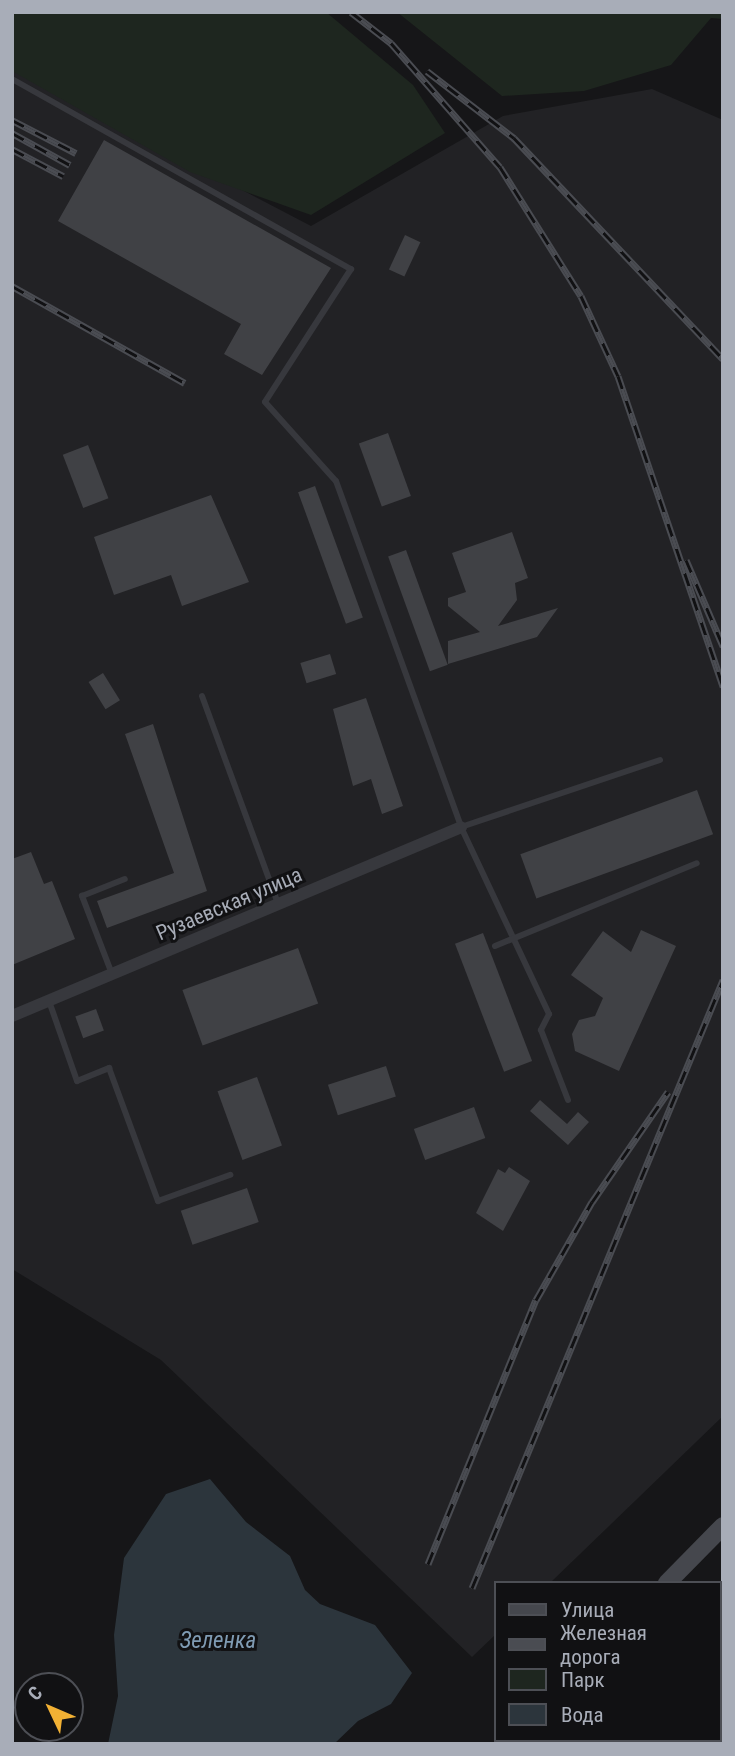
<!DOCTYPE html>
<meta charset="utf-8">
<style>
body{margin:0}
#map{position:relative;width:735px;height:1756px;overflow:hidden;background:#161618;font-family:"Roboto Condensed",sans-serif}
div>[style]{position:absolute}
[style*='--x']{left:calc(var(--x)*1px);top:calc(var(--y)*1px);width:calc(var(--w)*1px);rotate:calc(var(--a)*1deg)}
.built>*{inset:0;background:#222225}
.green>*{inset:0;background:#1e261f}
.water>*{inset:0;background:#2c353c}
.building>*{inset:0;background:#404145;transform-origin:0 0}
.lane>*{height:6px;margin:-3px;padding:0 3px;transform-origin:3px;border-radius:3px;background:#37383d}
.street>*{height:12px;margin:-6px;padding:0 6px;transform-origin:6px;border-radius:6px;background:#37383d}
.secondary>*{height:18px;margin:-9px;padding:0 9px;transform-origin:9px;border-radius:9px;background:#45474d}
.rail>*{height:7px;margin-top:-3.5px;transform-origin:0;background:repeating-linear-gradient(90deg,#111113 0 13px,#4a4c52 0 26px);box-sizing:border-box;border-block:2px solid #4a4c52}
span{translate:-50% -50%;white-space:nowrap;text-align:center;line-height:1.15;-webkit-text-stroke:6px #111113;paint-order:stroke}
.street-label{font-size:21px;color:#a8adb8}
.water-label{font-size:23px;color:#7f9bb3;font-style:italic}
.frame{position:absolute;inset:0;border:14px solid #a8adb8;pointer-events:none}
.legend{position:absolute;left:494px;top:1581px;width:228px;height:161px;box-sizing:border-box;background:#111113;border:2px solid #4d4f55;margin:0;padding:9px 12px;list-style:none;font-size:21px;color:#a8adb8}
.legend li{display:flex;align-items:center;gap:14px;height:35px}
.legend b{width:35px;border:2px solid #4d4f55}
.north{position:absolute;left:14px;top:1672px;width:70px;height:70px;box-sizing:border-box;background:#111113;border:2px solid #4d4f55;border-radius:50%;rotate:314deg;font-size:19px;font-weight:700;line-height:28px;text-align:center;color:#a8adb8}
.north::after{content:'';display:block;margin:auto;width:24px;height:32px;background:#f2b134;clip-path:polygon(50% 0,100% 100%,50% 72%,0 100%)}
</style>
<div id="map">
<div class="built">
<i style="clip-path:polygon(12px 70px,311px 226px,503px 116px,652px 89px,723px 120px,723px 1416px,550px 1583px,495px 1583px,495px 1635px,472px 1657px,161px 1360px,12px 1269px)"></i>
<i style="clip-path:polygon(719px 1721px,723px 1744px,592px 1744px,719px 1740px)"></i>
</div>
<div class="green">
<i style="clip-path:polygon(12px 12px,326px 12px,413px 85px,445px 133px,311px 215px,190px 172px,12px 71px)"></i>
<i style="clip-path:polygon(397px 12px,723px 12px,723px 19px,711px 18px,671px 65px,584px 91px,502px 96px)"></i>
</div>
<div class="water">
<i style="clip-path:polygon(210px 1479px,246px 1522px,290px 1556px,305px 1590px,320px 1604px,375px 1625px,412px 1673px,391px 1704px,358px 1721px,334px 1744px,108px 1744px,118px 1696px,114px 1635px,124px 1558px,166px 1494px)"></i>
</div>
<div class="building">
<i style="clip-path:polygon(104px 140px,331px 268px,262px 375px,224px 354px,241px 324px,58px 221px)"></i>
<i style="left:405px;top:235px;width:17px;height:38px;rotate:25deg"></i>
<i style="left:388px;top:433px;width:67px;height:31px;rotate:70deg"></i>
<i style="left:88px;top:445px;width:57px;height:27px;rotate:69deg"></i>
<i style="left:315px;top:486px;width:140px;height:18px;rotate:70deg"></i>
<i style="clip-path:polygon(211px 495px,249px 582px,182px 606px,171px 575px,114px 595px,94px 537px)"></i>
<i style="clip-path:polygon(512px 532px,528px 578px,515px 583px,517px 600px,498px 626px,558px 608px,537px 637px,448px 664px,448px 641px,480px 632px,448px 606px,448px 598px,466px 592px,452px 553px)"></i>
<i style="left:406px;top:550px;width:122px;height:19px;rotate:70deg"></i>
<i style="left:330px;top:654px;width:21px;height:31px;rotate:73deg"></i>
<i style="left:103px;top:673px;width:32px;height:17px;rotate:58deg"></i>
<i style="clip-path:polygon(366px 698px,403px 806px,382px 814px,371px 779px,353px 786px,333px 709px)"></i>
<i style="clip-path:polygon(153px 724px,207px 891px,107px 928px,97px 901px,174px 873px,125px 734px)"></i>
<i style="left:697px;top:790px;width:47px;height:188px;rotate:70deg"></i>
<i style="clip-path:polygon(31px 852px,44px 884px,52px 881px,75px 939px,12px 965px,12px 859px)"></i>
<i style="clip-path:polygon(641px 930px,676px 946px,619px 1071px,575px 1051px,572px 1034px,579px 1020px,595px 1016px,603px 998px,571px 975px,603px 931px,631px 952px)"></i>
<i style="left:483px;top:933px;width:137px;height:30px;rotate:69deg"></i>
<i style="left:298px;top:948px;width:59px;height:123px;rotate:70deg"></i>
<i style="left:96px;top:1009px;width:23px;height:22px;rotate:70deg"></i>
<i style="left:386px;top:1066px;width:32px;height:61px;rotate:72deg"></i>
<i style="left:257px;top:1077px;width:73px;height:42px;rotate:70deg"></i>
<i style="clip-path:polygon(540px 1100px,567px 1124px,578px 1112px,589px 1122px,568px 1145px,530px 1111px)"></i>
<i style="left:474px;top:1107px;width:33px;height:64px;rotate:70deg"></i>
<i style="clip-path:polygon(509px 1167px,530px 1181px,503px 1231px,476px 1213px,498px 1169px,505px 1173px)"></i>
<i style="left:247px;top:1188px;width:36px;height:70px;rotate:71deg"></i>
</div>
<div class="lane">
<i style="--x:12;--y:79;--w:389;--a:29.3"></i>
<i style="--x:351;--y:269;--w:158;--a:122.9"></i>
<i style="--x:265;--y:402;--w:106;--a:48.1"></i>
<i style="--x:336;--y:481;--w:368;--a:70.1"></i>
<i style="--x:461;--y:827;--w:207;--a:64.8"></i>
<i style="--x:549;--y:1014;--w:18;--a:117"></i>
<i style="--x:541;--y:1030;--w:75;--a:68.9"></i>
<i style="--x:202;--y:696;--w:221;--a:69.9"></i>
<i style="--x:461;--y:827;--w:210;--a:-18.6"></i>
<i style="--x:495;--y:946;--w:218;--a:-22.3"></i>
<i style="--x:112;--y:974;--w:84;--a:-111"></i>
<i style="--x:82;--y:896;--w:46;--a:-21.6"></i>
<i style="--x:49;--y:1001;--w:85;--a:70.7"></i>
<i style="--x:77;--y:1081;--w:35;--a:-22"></i>
<i style="--x:109;--y:1068;--w:142;--a:69.8"></i>
<i style="--x:158;--y:1201;--w:77;--a:-19.9"></i>
</div>
<div class="street">
<i style="--x:12;--y:1016;--w:487;--a:-22.8"></i>
</div>
<div class="secondary">
<i style="--x:667;--y:1583;--w:80;--a:-45.5"></i>
<i style="--x:513;--y:1744;--w:5;--a:-53"></i>
</div>
<div class="rail">
<i style="--x:351;--y:12;--w:51;--a:37.8"></i>
<i style="--x:391;--y:43;--w:165;--a:48.7"></i>
<i style="--x:500;--y:167;--w:152;--a:57.9"></i>
<i style="--x:581;--y:296;--w:88;--a:65.2"></i>
<i style="--x:618;--y:376;--w:328;--a:71.3"></i>
<i style="--x:427;--y:71;--w:110;--a:37.6"></i>
<i style="--x:514;--y:138;--w:304;--a:46.6"></i>
<i style="--x:12;--y:120;--w:72;--a:27.3"></i>
<i style="--x:12;--y:133;--w:66;--a:28.9"></i>
<i style="--x:12;--y:149;--w:58;--a:27.9"></i>
<i style="--x:12;--y:286;--w:198;--a:29.3"></i>
<i style="--x:686;--y:560;--w:94;--a:66.7"></i>
<i style="--x:428;--y:1564;--w:285;--a:-67.8"></i>
<i style="--x:536;--y:1300;--w:113;--a:-60.3"></i>
<i style="--x:592;--y:1202;--w:134;--a:-55.4"></i>
<i style="--x:472;--y:1588;--w:658;--a:-67.57"></i>
</div>
<div class="street-label">
<span style="left:229px;top:904px;rotate:-23deg">Рузаевская улица</span>
</div>
<div class="water-label">
<span style="left:218px;top:1641px">Зеленка</span>
</div>
<div class="frame"></div>
<ul class="legend">
<li><b style="height:9px;background:#45474d"></b>Улица</li>
<li><b style="height:9px;background:#4a4c52"></b>Железная дорога</li>
<li><b style="height:19px;background:#1e261f"></b>Парк</li>
<li><b style="height:19px;background:#2c353c"></b>Вода</li>
</ul>
<div class="north">С</div>
</div>
